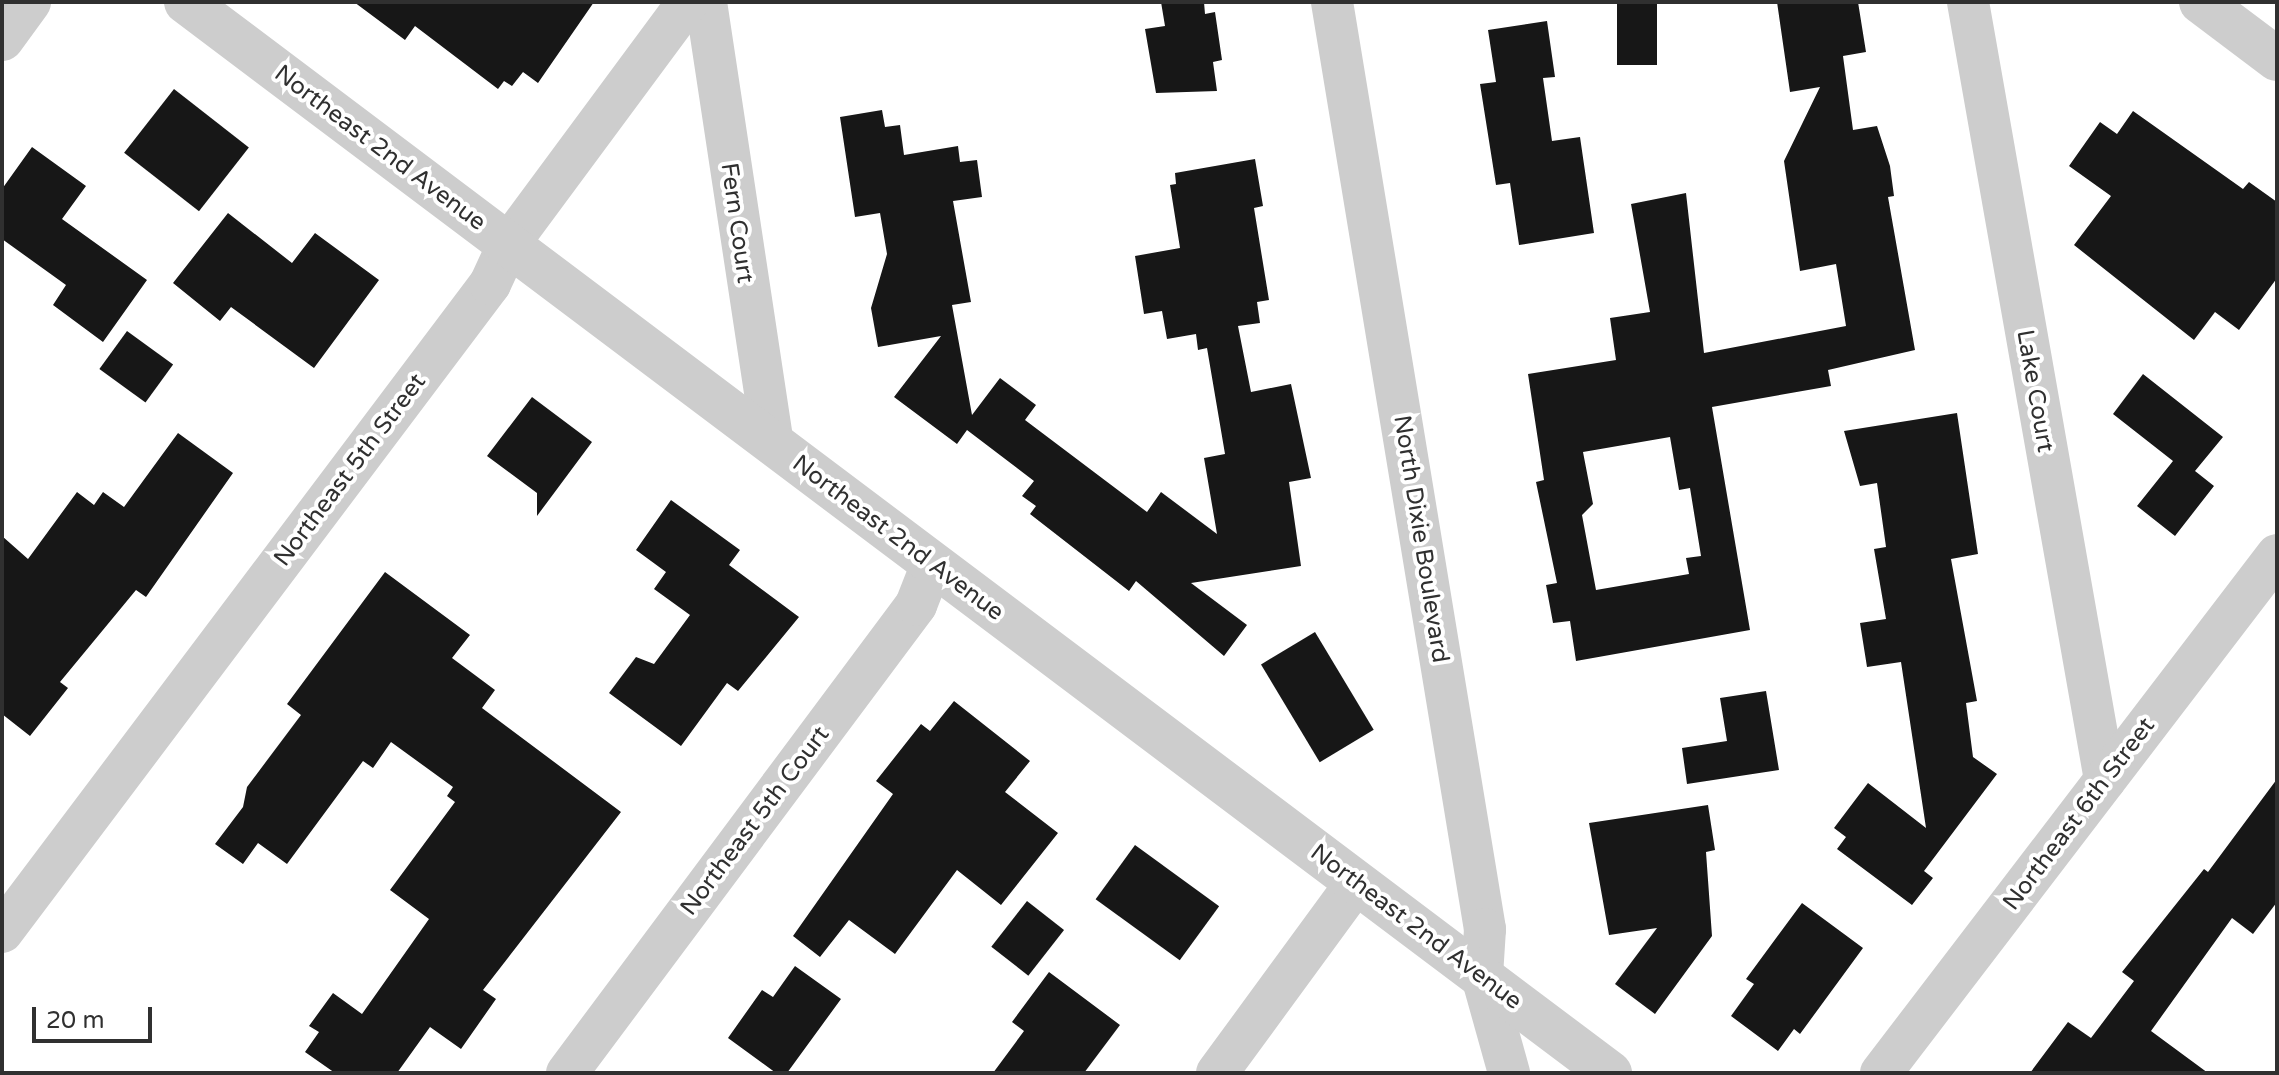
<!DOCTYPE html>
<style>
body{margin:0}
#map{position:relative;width:2279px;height:1075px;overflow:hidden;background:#fff;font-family:"Varela Round",sans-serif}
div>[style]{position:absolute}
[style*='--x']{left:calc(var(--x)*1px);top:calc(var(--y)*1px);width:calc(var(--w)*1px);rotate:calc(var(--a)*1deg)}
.building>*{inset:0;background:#171717;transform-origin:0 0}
.minor>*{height:42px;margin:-21px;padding:0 21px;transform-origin:21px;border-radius:21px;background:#cdcdcd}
.tertiary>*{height:44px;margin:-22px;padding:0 22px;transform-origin:22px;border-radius:22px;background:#cdcdcd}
span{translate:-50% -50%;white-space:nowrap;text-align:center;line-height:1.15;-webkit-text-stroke:8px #fff;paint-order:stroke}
.street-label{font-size:24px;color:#303030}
.frame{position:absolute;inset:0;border:4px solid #303030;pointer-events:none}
.scale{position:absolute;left:32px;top:1007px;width:120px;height:36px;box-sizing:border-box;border:4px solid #303030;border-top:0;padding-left:10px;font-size:24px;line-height:28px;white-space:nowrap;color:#303030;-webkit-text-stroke:6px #fff;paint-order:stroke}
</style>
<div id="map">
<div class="building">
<i style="clip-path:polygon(354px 2px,594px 2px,538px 83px,523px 72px,512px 86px,504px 81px,498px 89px,415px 26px,405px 40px)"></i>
<i style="clip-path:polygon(1161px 2px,1204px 2px,1205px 14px,1215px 12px,1222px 60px,1213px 62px,1217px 91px,1156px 93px,1145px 29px,1165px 26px)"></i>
<i style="left:1617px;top:2px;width:40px;height:63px"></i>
<i style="clip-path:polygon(evenodd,1777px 2px,1858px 2px,1866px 52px,1843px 56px,1853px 130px,1877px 126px,1890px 166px,1894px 196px,1888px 197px,1915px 350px,1828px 370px,1831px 386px,1712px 407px,1750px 630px,1576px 661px,1570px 621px,1553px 623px,1546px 585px,1557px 583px,1536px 482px,1544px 480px,1528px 374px,1616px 360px,1610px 318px,1650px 312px,1631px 204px,1686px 193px,1704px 353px,1846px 326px,1836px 264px,1800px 271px,1784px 161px,1820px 87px,1790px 92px,1777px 2px,1670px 437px,1679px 490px,1690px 488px,1701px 556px,1686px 558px,1689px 574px,1596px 590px,1582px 515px,1593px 504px,1583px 452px,1670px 437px)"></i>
<i style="clip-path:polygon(1547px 21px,1555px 77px,1543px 78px,1552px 141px,1580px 137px,1594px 233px,1519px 245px,1510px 183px,1496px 185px,1480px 84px,1496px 82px,1488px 30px)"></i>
<i style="left:174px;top:89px;width:95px;height:81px;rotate:38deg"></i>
<i style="clip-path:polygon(882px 110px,885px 127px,900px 125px,904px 155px,958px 146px,960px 162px,977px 160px,982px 197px,953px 201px,971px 302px,952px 305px,972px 415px,1000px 378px,1036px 405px,1025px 420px,1147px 512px,1161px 492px,1217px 534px,1204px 458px,1225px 454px,1207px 348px,1198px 350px,1196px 334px,1167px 339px,1162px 311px,1144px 314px,1135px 256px,1180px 248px,1170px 185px,1176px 184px,1175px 173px,1255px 159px,1263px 206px,1254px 208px,1269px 300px,1257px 302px,1260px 323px,1238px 326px,1251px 392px,1291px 384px,1311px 478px,1289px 482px,1301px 566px,1191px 583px,1247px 625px,1224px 656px,1136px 581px,1129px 591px,1030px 514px,1036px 506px,1022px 496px,1034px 481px,967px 430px,957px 444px,894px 397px,941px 336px,878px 347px,871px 308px,887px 254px,880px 213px,855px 217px,840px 117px)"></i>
<i style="clip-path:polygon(2133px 111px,2243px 189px,2249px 182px,2277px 202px,2277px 278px,2239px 330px,2215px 312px,2194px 340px,2074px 245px,2111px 196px,2069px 166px,2100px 122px,2117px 134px)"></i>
<i style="clip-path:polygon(32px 147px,86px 186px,62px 219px,147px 280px,103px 342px,53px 305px,66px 285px,2px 239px,2px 189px)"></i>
<i style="clip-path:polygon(228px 213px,292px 263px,315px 233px,379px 280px,314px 368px,231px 307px,220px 321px,173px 283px)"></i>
<i style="left:127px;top:331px;width:57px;height:47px;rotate:36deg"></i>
<i style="clip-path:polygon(2143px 374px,2223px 437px,2195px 471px,2214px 486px,2175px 536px,2137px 506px,2173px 461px,2113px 414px)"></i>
<i style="clip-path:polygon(532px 397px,592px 442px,537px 516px,537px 493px,487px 456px)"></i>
<i style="clip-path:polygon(1957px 413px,1978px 554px,1951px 559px,1977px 701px,1966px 703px,1973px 757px,1997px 774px,1924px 871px,1933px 878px,1912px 905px,1837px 849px,1846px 837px,1834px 828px,1868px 783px,1926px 828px,1901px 662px,1867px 667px,1860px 623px,1886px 619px,1874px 549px,1886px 547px,1877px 483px,1860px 486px,1844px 431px)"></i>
<i style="clip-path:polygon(178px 433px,233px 473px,146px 597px,136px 590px,60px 682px,68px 688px,30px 736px,2px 714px,2px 536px,28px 559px,77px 492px,94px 505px,103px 492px,124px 507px)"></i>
<i style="clip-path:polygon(671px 500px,740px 550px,729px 565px,799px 617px,738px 691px,727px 683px,681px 746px,609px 693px,636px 657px,654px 664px,690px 615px,654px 589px,666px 572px,636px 550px)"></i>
<i style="clip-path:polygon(385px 572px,470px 635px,452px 658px,495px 690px,482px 708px,621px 812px,483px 990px,496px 999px,461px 1049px,430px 1027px,397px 1073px,335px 1073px,305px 1052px,319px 1032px,309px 1026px,333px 993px,362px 1014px,429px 919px,390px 890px,455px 802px,447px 796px,453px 787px,391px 742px,373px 768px,363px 761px,287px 864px,258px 843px,243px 864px,215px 844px,243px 807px,247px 787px,301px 715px,287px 704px)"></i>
<i style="left:1315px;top:632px;width:114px;height:63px;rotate:59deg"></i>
<i style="clip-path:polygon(1766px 691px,1779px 770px,1687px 784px,1682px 748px,1727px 741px,1720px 698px)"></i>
<i style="clip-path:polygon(954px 701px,1030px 761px,1005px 792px,1058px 833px,1001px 905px,957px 870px,895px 954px,849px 920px,820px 957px,793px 936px,893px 794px,876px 781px,921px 724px,930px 731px)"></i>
<i style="clip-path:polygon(2277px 779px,2277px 902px,2253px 934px,2232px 918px,2151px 1031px,2208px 1073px,2030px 1073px,2068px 1022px,2091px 1038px,2134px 981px,2122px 972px,2204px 869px,2208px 872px)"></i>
<i style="clip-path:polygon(1708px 805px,1715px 850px,1706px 852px,1712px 936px,1655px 1014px,1615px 984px,1657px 928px,1609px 935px,1589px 823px)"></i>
<i style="left:1135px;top:845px;width:104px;height:67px;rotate:36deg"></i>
<i style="left:1027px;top:901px;width:47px;height:58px;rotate:38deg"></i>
<i style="clip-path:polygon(1802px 903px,1863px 948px,1800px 1034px,1794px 1029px,1778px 1051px,1731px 1016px,1754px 984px,1746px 979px)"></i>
<i style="clip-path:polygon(795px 966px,841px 999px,787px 1073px,776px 1073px,728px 1038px,762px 990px,773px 997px)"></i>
<i style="clip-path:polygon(1049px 972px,1120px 1025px,1084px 1073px,993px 1073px,1024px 1031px,1012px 1022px)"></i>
</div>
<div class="minor">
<i style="--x:706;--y:2;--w:447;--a:81.4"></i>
<i style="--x:1332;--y:2;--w:940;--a:80.63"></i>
<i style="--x:1485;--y:929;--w:47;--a:93.7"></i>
<i style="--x:1482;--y:976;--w:101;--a:74.4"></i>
<i style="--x:1968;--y:2;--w:790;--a:80.01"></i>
<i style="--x:2;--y:932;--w:811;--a:-53.02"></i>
<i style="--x:490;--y:284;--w:43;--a:-65.2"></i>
<i style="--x:508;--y:245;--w:302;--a:-53.5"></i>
<i style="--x:567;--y:1073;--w:584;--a:-53.29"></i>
<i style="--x:916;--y:605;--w:44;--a:-68.7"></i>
<i style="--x:1217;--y:1073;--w:235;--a:-53.8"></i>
<i style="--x:1881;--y:1073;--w:652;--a:-52.6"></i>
</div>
<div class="tertiary">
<i style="--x:186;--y:2;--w:1782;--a:36.95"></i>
<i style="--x:2201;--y:2;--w:95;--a:36.9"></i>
<i style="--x:2;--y:39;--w:46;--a:-53.9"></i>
</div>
<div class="street-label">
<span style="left:380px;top:148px;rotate:37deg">Northeast 2nd Avenue</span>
<span style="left:737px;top:223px;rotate:82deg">Fern Court</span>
<span style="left:2035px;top:391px;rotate:80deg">Lake Court</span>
<span style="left:350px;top:470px;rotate:-53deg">Northeast 5th Street</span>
<span style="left:898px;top:538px;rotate:37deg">Northeast 2nd Avenue</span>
<span style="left:1421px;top:539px;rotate:81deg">North Dixie Boulevard</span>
<span style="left:2079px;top:814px;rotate:-53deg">Northeast 6th Street</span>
<span style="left:755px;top:821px;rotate:-53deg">Northeast 5th Court</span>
<span style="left:1416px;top:927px;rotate:37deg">Northeast 2nd Avenue</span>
</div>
<div class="frame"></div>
<div class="scale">20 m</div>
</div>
